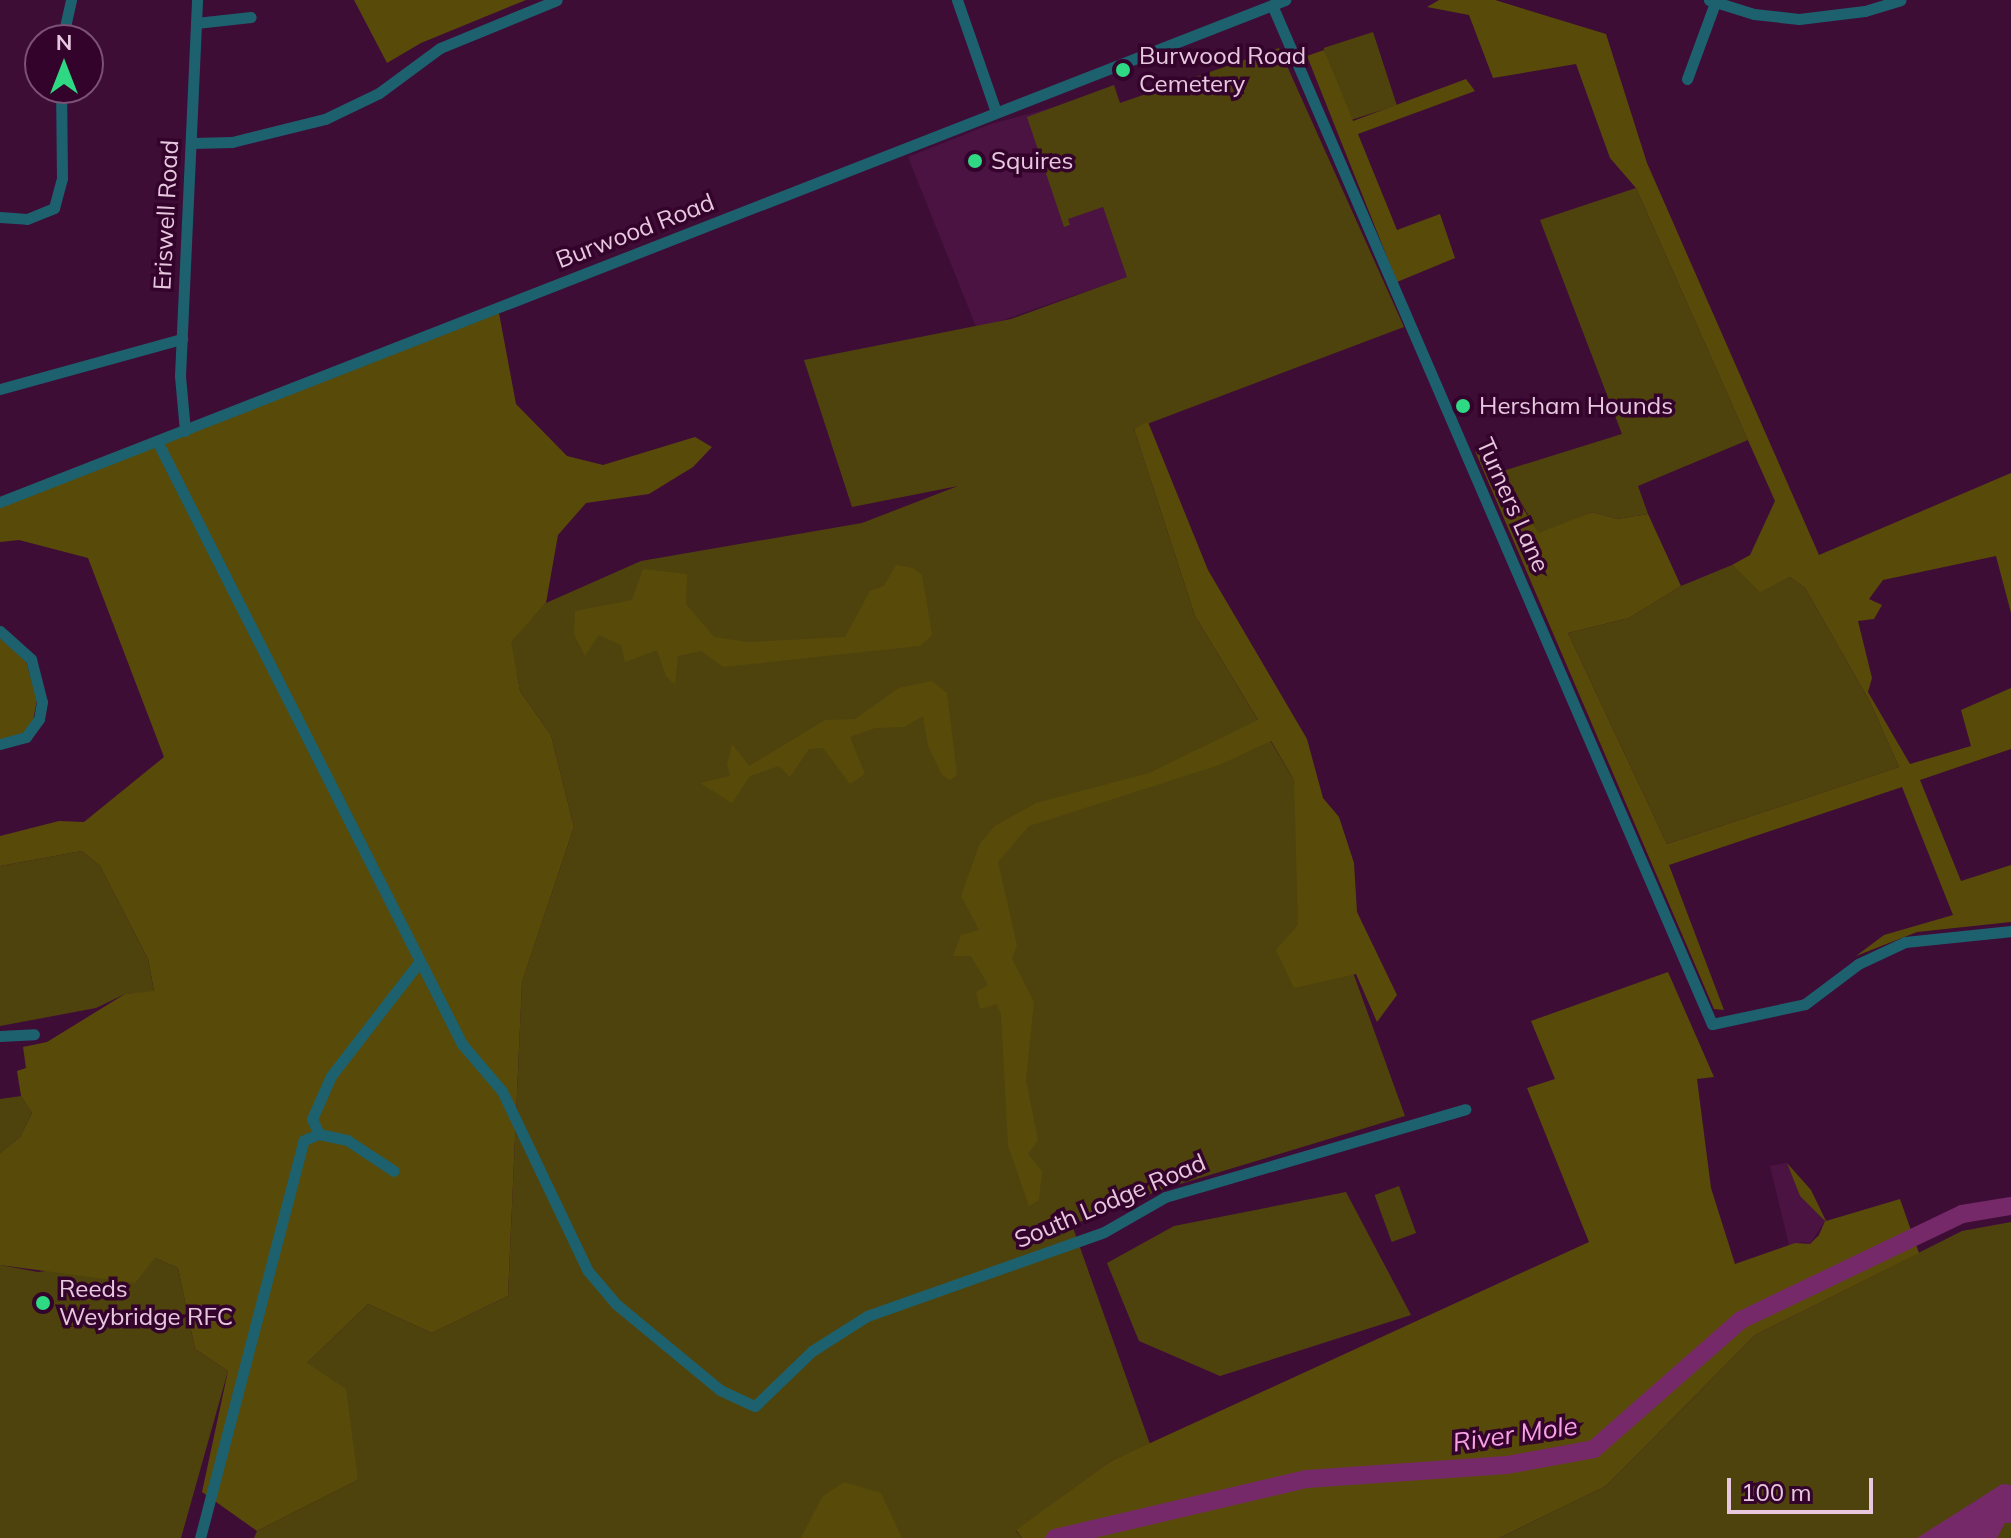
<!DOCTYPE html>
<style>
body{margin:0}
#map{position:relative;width:2011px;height:1538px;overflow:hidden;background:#3e0d36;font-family:Mulish,sans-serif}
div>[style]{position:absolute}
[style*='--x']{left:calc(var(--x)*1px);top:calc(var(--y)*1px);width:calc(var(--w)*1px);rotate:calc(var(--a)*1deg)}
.built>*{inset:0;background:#4b1342}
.green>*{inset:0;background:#4f430d;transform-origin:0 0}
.forest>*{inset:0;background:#584a09}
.water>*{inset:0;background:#762968}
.river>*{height:18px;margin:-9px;padding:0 9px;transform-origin:9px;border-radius:9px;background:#762968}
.minor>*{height:11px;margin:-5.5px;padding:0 5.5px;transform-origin:5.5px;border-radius:5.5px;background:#1d616f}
.dots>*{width:22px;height:22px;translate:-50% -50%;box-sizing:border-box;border:4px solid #33032c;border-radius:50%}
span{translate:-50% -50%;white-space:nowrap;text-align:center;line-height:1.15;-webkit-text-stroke:7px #33032c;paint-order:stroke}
.poi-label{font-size:24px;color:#e7c8df}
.left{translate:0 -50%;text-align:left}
.street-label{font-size:24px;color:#e7c8df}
.water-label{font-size:26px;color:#f7a1e4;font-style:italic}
.north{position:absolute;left:24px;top:24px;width:80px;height:80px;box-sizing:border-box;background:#33032c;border:2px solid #7b5274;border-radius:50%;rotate:0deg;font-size:22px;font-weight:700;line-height:32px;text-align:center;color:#e7c8df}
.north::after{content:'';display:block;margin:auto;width:28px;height:36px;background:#2fd883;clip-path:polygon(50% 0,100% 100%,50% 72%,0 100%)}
.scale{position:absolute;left:1727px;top:1478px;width:146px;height:36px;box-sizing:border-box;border:4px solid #e7c8df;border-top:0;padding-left:10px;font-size:24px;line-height:28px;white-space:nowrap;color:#e7c8df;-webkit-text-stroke:6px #33032c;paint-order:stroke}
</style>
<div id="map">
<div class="built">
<i style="clip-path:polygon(1066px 104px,1128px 277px,977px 329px,908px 157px,991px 124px)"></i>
<i style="clip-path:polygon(1787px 1163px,1800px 1196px,1825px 1221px,1810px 1244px,1802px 1242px,1790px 1249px,1770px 1166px)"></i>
</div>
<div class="green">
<i style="left:1373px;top:32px;width:77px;height:52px;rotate:72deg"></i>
<i style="clip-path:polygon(1279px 48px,1404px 327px,1134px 429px,1195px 616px,1294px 780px,1304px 837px,1405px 1116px,1160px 1190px,1072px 1225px,1150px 1444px,1111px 1461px,1016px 1531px,1022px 1538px,254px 1538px,257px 1531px,358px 1480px,307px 1363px,368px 1304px,432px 1333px,508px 1296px,522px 982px,574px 827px,551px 735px,520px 691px,510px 642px,546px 603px,641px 561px,862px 523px,958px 486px,852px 507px,804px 360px,1011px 319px,1127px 277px,1103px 207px,1068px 219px,1070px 225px,1064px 227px,1027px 117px,1114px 85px,1120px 103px)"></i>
<i style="clip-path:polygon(1636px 188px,1748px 440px,1638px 486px,1648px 514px,1617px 519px,1592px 512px,1539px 534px,1503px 471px,1622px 434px,1540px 220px)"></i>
<i style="clip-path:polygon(1732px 565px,1760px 591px,1790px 577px,1805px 588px,1870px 702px,1899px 767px,1667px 844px,1568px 633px,1629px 618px,1681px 586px)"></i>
<i style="clip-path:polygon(82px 851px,100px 866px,148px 959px,154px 992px,125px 994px,96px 1008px,0 1026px,0 866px)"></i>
<i style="clip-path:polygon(21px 1096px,32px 1113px,20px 1137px,0 1153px,0 1099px)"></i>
<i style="left:1399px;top:1186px;width:50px;height:26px;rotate:70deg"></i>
<i style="clip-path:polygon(1346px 1192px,1411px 1315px,1220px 1376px,1139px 1341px,1107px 1263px,1174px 1226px)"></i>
<i style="clip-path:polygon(2011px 1222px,2011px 1538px,1499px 1538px,1606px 1486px,1755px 1335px,1962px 1231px)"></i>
<i style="clip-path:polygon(155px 1258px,178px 1268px,195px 1349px,228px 1371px,181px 1538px,0 1538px,0 1265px,38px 1272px)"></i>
</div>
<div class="forest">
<i style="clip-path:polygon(354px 0,526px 0,421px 43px,387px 63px)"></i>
<i style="clip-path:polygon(1439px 0,1495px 0,1606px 34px,1647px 163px,1819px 555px,2011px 473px,2011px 613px,1996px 556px,1883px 580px,1869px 599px,1882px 605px,1874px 619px,1858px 621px,1872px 678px,1868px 692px,1910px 764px,1971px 746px,1961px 710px,2011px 688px,2011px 749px,1920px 780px,1961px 881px,2011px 865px,2011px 922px,1917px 932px,1856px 956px,1884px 935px,1953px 915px,1902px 787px,1669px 865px,1724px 1010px,1714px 1009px,1475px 451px,1503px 478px,1539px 533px,1592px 512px,1617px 519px,1648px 514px,1681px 586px,1629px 618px,1568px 633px,1667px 844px,1899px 767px,1870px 702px,1805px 588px,1790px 577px,1760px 592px,1732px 565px,1750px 555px,1775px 501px,1636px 188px,1610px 158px,1576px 64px,1493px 78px,1469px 15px,1427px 7px)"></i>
<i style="clip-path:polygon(1324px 50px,1353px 121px,1466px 79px,1475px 91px,1358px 134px,1397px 230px,1440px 214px,1455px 258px,1397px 282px,1307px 56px)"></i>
<i style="clip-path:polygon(499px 313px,516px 404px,567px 456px,603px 465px,695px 437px,712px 447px,693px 467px,649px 494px,586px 503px,558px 535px,546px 603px,511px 642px,520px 691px,551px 735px,574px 827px,522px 982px,508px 1296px,432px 1333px,368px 1304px,307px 1363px,346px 1389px,358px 1480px,257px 1531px,202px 1492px,228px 1371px,195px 1349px,178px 1268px,155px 1258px,135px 1283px,0 1265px,0 1153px,20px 1137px,32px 1113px,21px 1096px,17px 1071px,26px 1068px,23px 1047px,47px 1042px,125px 994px,154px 991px,148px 959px,100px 866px,82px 851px,0 866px,0 836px,59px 821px,84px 822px,164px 757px,88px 558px,19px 540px,0 542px,0 507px)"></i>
<i style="clip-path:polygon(1148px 422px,1208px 570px,1307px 739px,1323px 798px,1339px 817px,1354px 863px,1357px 912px,1397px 995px,1377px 1022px,1356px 974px,1294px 988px,1276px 950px,1298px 925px,1294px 780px,1271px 741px,1219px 765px,1029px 826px,998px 862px,1017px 945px,1012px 959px,1034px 1002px,1026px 1080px,1038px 1140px,1028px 1154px,1042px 1172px,1039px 1200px,1029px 1206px,1008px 1146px,1001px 1014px,997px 1004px,980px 1009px,976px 992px,988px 985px,971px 956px,953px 956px,961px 935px,979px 930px,961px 896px,980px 843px,995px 826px,1036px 803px,1149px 773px,1258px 720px,1195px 616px,1134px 429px)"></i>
<i style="clip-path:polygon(896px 565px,913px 568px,922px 575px,932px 635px,920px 646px,723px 667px,701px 651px,678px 656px,675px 685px,666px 676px,657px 650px,625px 662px,621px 645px,599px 635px,585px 656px,574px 634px,575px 611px,632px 600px,643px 569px,687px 574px,686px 604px,714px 637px,747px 642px,845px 637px,870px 591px,884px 586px)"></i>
<i style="clip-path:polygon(0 638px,26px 661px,37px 700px,33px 721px,21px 737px,0 741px)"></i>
<i style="clip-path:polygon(932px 681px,947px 693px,957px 775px,950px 780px,942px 775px,928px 746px,923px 716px,904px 727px,875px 728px,850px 737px,865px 774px,850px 784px,823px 748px,809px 749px,790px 777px,779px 766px,750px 776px,732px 803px,700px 783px,730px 776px,727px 764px,732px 744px,749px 766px,825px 720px,855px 719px,899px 688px)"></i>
<i style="clip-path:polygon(1668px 972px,1714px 1077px,1697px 1079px,1711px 1188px,1735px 1264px,1795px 1243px,1810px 1244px,1819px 1235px,1825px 1221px,1800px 1196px,1787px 1163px,1811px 1190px,1826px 1221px,1900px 1199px,1919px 1253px,1755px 1335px,1606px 1486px,1499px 1538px,1022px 1538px,1016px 1530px,1111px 1461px,1589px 1242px,1527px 1088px,1555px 1079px,1531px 1021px)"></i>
<i style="clip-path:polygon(844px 1482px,881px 1493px,902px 1538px,801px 1538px,822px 1497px)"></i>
</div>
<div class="water">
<i style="clip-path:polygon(2002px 1484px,2011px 1485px,2011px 1523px,2005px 1523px,1997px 1538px,1917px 1538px)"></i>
</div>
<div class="river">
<i style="--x:1055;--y:1538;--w:259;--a:-13.2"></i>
<i style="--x:1307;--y:1479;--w:200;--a:-4"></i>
<i style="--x:1507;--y:1465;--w:88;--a:-10.4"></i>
<i style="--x:1594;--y:1449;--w:196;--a:-41.3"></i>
<i style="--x:1741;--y:1320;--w:245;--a:-25.6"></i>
<i style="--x:1962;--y:1214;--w:50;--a:-9.3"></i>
</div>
<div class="minor">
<i style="--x:957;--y:0;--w:119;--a:70.8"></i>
<i style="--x:1709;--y:0;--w:47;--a:17.3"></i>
<i style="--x:1754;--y:14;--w:45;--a:6.3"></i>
<i style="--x:1799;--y:19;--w:66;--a:-6.9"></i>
<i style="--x:1865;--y:11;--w:37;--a:-17"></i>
<i style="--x:1272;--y:5;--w:1110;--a:66.65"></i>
<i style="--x:1712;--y:1024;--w:95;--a:-12.1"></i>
<i style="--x:1805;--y:1004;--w:66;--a:-37"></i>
<i style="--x:1858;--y:964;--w:52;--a:-25.1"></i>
<i style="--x:1905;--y:942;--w:107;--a:-5.9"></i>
<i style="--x:196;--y:23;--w:55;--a:-6.2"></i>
<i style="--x:62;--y:40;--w:41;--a:-77.3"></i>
<i style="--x:1687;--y:79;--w:81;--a:-69.8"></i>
<i style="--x:192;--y:143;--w:40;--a:-1.4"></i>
<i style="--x:232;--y:142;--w:96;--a:-13.9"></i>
<i style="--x:325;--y:119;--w:60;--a:-25.7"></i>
<i style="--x:379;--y:93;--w:76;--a:-36.4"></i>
<i style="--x:440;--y:48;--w:126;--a:-22.3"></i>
<i style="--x:0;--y:217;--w:27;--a:4"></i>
<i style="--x:27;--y:219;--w:29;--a:-22"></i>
<i style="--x:54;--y:208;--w:31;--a:-75"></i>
<i style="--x:62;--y:178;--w:90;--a:-90.6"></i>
<i style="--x:0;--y:389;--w:189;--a:-15.4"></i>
<i style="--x:185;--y:431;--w:55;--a:-95.2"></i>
<i style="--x:180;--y:376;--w:376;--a:-87.4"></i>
<i style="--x:157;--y:441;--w:676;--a:63.17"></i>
<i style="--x:462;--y:1044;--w:62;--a:49.6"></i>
<i style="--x:502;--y:1091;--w:199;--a:64.5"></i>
<i style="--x:588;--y:1271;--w:43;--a:49.7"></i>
<i style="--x:616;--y:1304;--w:135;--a:39.6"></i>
<i style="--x:720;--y:1390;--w:38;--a:25"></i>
<i style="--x:755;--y:1406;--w:79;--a:-44"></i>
<i style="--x:812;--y:1351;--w:65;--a:-32.5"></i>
<i style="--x:867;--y:1316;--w:251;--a:-19.5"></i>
<i style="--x:1104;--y:1232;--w:70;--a:-29.8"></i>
<i style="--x:1165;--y:1197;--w:313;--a:-16.3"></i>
<i style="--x:0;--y:502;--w:1380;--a:-21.34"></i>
<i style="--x:0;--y:631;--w:42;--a:42.1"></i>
<i style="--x:31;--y:659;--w:44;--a:75.7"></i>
<i style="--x:42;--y:702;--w:17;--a:100"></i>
<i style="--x:39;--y:719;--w:22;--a:126"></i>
<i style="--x:26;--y:737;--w:27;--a:165"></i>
<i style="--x:0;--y:1036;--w:34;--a:-3"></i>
<i style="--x:319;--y:1134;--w:17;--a:-115"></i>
<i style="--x:312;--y:1119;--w:47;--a:-66.2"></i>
<i style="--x:331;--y:1076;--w:145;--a:-52.3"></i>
<i style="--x:200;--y:1538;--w:411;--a:-75.4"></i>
<i style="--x:304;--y:1140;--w:16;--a:-22"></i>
<i style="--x:319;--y:1134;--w:29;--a:12"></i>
<i style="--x:347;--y:1140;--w:56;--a:33.4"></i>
</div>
<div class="dots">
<i style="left:1123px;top:70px;background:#2fd883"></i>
<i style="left:975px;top:161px;background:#2fd883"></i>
<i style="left:1463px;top:406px;background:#2fd883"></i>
<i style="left:43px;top:1303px;background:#2fd883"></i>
</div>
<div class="poi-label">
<span class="left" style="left:1139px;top:70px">Burwood Road<br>Cemetery</span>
<span class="left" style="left:991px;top:161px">Squires</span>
<span class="left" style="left:1479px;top:406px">Hersham Hounds</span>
<span class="left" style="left:59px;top:1303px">Reeds<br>Weybridge RFC</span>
</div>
<div class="street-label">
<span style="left:166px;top:215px;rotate:-87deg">Eriswell Road</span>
<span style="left:635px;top:231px;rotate:-21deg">Burwood Road</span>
<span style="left:1513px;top:505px;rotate:66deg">Turners Lane</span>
<span style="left:1110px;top:1201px;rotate:-23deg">South Lodge Road</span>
</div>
<div class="water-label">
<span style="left:1515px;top:1434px;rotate:-8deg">River Mole</span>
</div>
<div class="north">N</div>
<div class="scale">100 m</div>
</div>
